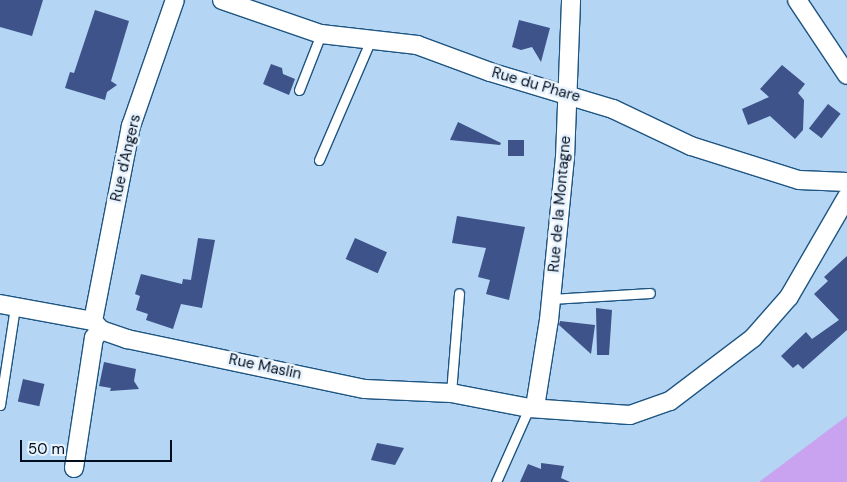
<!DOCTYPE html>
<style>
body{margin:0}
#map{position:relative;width:847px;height:482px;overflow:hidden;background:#b4d5f4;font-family:"DM Sans",sans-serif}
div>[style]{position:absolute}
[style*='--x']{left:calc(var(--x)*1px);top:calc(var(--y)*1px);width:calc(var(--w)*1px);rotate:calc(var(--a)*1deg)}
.green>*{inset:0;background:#c9a3ef}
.building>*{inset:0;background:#3d5389;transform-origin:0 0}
.roads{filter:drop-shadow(1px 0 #1e5581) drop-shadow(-1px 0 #1e5581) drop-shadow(0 1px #1e5581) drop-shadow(0 -1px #1e5581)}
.service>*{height:9px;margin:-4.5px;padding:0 4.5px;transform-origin:4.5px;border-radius:4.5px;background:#fff}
.minor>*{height:18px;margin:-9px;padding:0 9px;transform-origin:9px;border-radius:9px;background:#fff}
span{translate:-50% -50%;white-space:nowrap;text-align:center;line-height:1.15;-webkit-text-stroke:5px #e8f3fe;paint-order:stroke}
.street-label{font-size:15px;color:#000e1f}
.scale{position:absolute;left:20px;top:440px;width:152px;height:22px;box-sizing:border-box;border:2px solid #000e1f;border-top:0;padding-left:6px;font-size:15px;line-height:18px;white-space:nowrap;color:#000e1f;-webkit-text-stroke:4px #e8f3fe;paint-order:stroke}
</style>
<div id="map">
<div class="green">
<i style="clip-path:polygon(847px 416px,847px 482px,759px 482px)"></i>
</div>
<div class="building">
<i style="clip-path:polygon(0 0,43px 0,32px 36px,0 27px)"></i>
<i style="clip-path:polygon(95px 10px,129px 21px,111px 81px,117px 85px,107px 92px,105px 100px,65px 88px,70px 72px,74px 73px)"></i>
<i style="clip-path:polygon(519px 20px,550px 28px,541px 62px,532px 47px,521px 50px,512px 47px)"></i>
<i style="clip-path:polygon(271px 64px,282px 68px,283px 74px,295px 79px,289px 95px,263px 84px)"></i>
<i style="clip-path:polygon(782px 65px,805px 84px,798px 93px,804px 100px,803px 130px,795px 139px,770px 116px,748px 125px,742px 109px,769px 97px,760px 89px)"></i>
<i style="left:828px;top:104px;width:16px;height:31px;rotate:38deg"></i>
<i style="clip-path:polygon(458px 122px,501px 143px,500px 145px,450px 140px)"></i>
<i style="left:508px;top:140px;width:16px;height:16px"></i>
<i style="clip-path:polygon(457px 216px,525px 227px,509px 300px,486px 294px,490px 280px,478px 277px,486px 248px,452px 243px)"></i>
<i style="clip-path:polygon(198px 238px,215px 240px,202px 308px,181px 304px,173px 329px,146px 320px,148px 314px,136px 310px,140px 296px,135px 294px,141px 274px,182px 284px,183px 279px,191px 280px)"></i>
<i style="left:355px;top:238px;width:35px;height:23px;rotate:24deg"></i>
<i style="clip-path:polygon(847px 256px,847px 330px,803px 369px,798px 364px,793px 368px,781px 356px,806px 332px,812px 339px,839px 320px,814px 294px,828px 281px,824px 277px)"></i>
<i style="clip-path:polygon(596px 308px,612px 310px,609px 355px,597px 355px)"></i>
<i style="clip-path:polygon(560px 321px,595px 325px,591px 354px,559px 325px)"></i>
<i style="clip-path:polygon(104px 362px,136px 369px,134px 381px,139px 389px,110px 391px,111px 388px,99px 386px)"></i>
<i style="left:23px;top:379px;width:22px;height:23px;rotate:13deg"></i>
<i style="clip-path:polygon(377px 443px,404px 448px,395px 465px,371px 460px)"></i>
<i style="clip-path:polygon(541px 463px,564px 466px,561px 478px,570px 482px,520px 482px,528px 464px,541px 469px)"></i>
</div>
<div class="roads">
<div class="service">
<i style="--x:299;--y:90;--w:60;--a:-68.6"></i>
<i style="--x:319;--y:160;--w:132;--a:-66.7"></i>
<i style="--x:551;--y:299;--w:99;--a:-3.5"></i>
<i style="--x:451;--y:393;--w:100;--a:-85.4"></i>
<i style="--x:0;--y:405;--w:99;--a:-81.3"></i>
<i style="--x:496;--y:482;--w:81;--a:-66"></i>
</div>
<div class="minor">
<i style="--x:222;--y:0;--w:105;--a:19"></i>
<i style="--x:321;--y:34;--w:97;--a:6.5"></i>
<i style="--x:417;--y:45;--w:78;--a:20.3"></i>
<i style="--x:490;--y:72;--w:128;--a:16.7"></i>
<i style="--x:613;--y:109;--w:86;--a:25.4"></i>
<i style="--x:691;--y:146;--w:113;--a:17.5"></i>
<i style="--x:799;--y:180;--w:48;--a:2.4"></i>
<i style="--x:797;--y:0;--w:90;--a:56.3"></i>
<i style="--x:0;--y:304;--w:95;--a:10.4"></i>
<i style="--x:93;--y:321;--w:12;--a:48"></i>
<i style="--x:101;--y:330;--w:28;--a:19"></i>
<i style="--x:127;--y:339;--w:243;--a:11.9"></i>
<i style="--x:365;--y:389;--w:86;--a:2.7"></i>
<i style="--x:451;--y:393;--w:79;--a:10.9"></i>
<i style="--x:529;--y:408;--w:101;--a:4"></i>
<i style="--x:630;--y:415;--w:42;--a:-19.3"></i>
<i style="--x:670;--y:401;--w:104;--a:-37.2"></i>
<i style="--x:753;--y:338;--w:55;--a:-48.7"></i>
<i style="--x:789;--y:297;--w:116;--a:-59.9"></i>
<i style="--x:93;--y:321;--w:199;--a:-79"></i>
<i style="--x:131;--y:126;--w:133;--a:-70.8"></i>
<i style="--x:535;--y:407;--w:88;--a:-80.9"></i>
<i style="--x:549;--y:320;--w:163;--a:-84.4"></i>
<i style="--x:565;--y:158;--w:158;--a:-87.8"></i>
<i style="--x:74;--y:468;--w:132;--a:-81.3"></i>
<i style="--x:94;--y:338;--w:11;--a:-49"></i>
</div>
</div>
<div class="street-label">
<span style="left:536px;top:85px;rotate:16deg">Rue du Phare</span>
<span style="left:126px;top:158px;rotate:-77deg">Rue d'Angers</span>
<span style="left:560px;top:204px;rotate:-85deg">Rue de la Montagne</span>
<span style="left:265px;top:367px;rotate:12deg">Rue Maslin</span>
</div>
<div class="scale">50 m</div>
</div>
